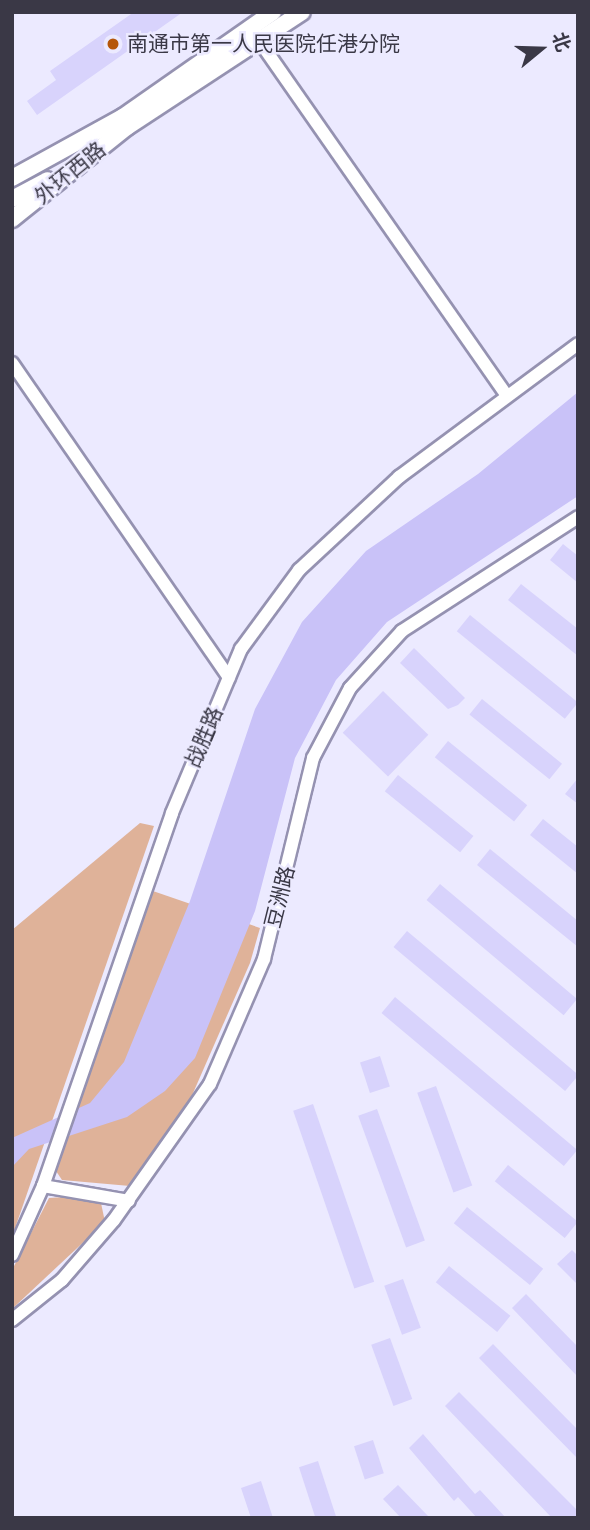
<!DOCTYPE html>
<meta charset="utf-8">
<style>
body{margin:0}
#map{position:relative;width:590px;height:1530px;overflow:hidden;background:#eceaff;font-family:Signika,"Noto Sans SC",sans-serif}
div>[style]{position:absolute}
[style*='--x']{left:calc(var(--x)*1px);top:calc(var(--y)*1px);width:calc(var(--w)*1px);rotate:calc(var(--a)*1deg)}
.green>*{inset:0;background:#dfb299}
.water>*{inset:0;background:#c9c2f8}
.building>*{inset:0;background:#d8d3fc;transform-origin:0 0}
.roads{filter:drop-shadow(2px 0 #9592b1) drop-shadow(-2px 0 #9592b1) drop-shadow(0 2px #9592b1) drop-shadow(0 -2px #9592b1)}
.minor>*{height:12px;margin:-6px;padding:0 6px;transform-origin:6px;border-radius:6px;background:#fff}
.major>*{height:16px;margin:-8px;padding:0 8px;transform-origin:8px;border-radius:8px;background:#fff}
.dots>*{width:19px;height:19px;translate:-50% -50%;box-sizing:border-box;border:4px solid #eceaff;border-radius:50%}
span{translate:-50% -50%;white-space:nowrap;text-align:center;line-height:1.15;-webkit-text-stroke:5px #eceaff;paint-order:stroke}
.poi-label{font-size:21px;color:#3a3846}
.left{translate:0 -50%;text-align:left}
.street-label{font-size:21px;color:#3a3846}
.frame{position:absolute;inset:0;border:14px solid #3a3846;pointer-events:none}
.north{position:absolute;left:506px;top:14px;width:70px;height:70px;-webkit-text-stroke:5px #eceaff;paint-order:stroke;rotate:71deg;font-size:19px;font-weight:700;line-height:28px;text-align:center;color:#3a3846}
.north::after{content:'';display:block;margin:auto;width:24px;height:32px;background:#3a3846;clip-path:polygon(50% 0,100% 100%,50% 72%,0 100%)}
</style>
<div id="map">
<div class="green">
<i style="clip-path:polygon(140px 823px,154px 826px,12px 1237px,12px 930px)"></i>
<i style="clip-path:polygon(150px 890px,260px 928px,250px 963px,190px 1100px,130px 1186px,62px 1180px,56px 1171px)"></i>
<i style="clip-path:polygon(64px 1197px,101px 1203px,105px 1222px,12px 1309px,12px 1270px,49px 1198px)"></i>
</div>
<div class="water">
<i style="clip-path:polygon(578px 392px,578px 496px,387px 622px,336px 680px,295px 758px,255px 911px,195px 1058px,165px 1091px,127px 1117px,29px 1149px,12px 1167px,12px 1138px,90px 1103px,124px 1062px,190px 901px,255px 709px,302px 622px,366px 551px,478px 474px)"></i>
</div>
<div class="building">
<i style="clip-path:polygon(134px 12px,183px 12px,37px 115px,27px 101px,56px 80px,50px 71px)"></i>
<i style="clip-path:polygon(563px 544px,578px 556px,578px 583px,550px 560px)"></i>
<i style="clip-path:polygon(521px 584px,578px 629px,578px 656px,508px 600px)"></i>
<i style="left:470px;top:615px;width:139px;height:21px;rotate:39deg"></i>
<i style="clip-path:polygon(414px 648px,465px 698px,458px 705px,448px 709px,400px 663px)"></i>
<i style="left:383px;top:691px;width:63px;height:58px;rotate:44deg"></i>
<i style="left:482px;top:699px;width:103px;height:20px;rotate:39deg"></i>
<i style="left:448px;top:741px;width:102px;height:21px;rotate:39deg"></i>
<i style="left:398px;top:775px;width:97px;height:21px;rotate:39deg"></i>
<i style="clip-path:polygon(578px 778px,578px 804px,565px 794px)"></i>
<i style="clip-path:polygon(543px 819px,578px 847px,578px 874px,530px 835px)"></i>
<i style="clip-path:polygon(490px 849px,578px 921px,578px 947px,477px 865px)"></i>
<i style="left:440px;top:884px;width:179px;height:21px;rotate:40deg"></i>
<i style="left:407px;top:931px;width:224px;height:21px;rotate:40deg"></i>
<i style="left:395px;top:997px;width:238px;height:21px;rotate:40deg"></i>
<i style="left:380px;top:1056px;width:32px;height:21px;rotate:72deg"></i>
<i style="left:436px;top:1086px;width:106px;height:20px;rotate:70deg"></i>
<i style="left:313px;top:1104px;width:188px;height:21px;rotate:71deg"></i>
<i style="left:377px;top:1109px;width:140px;height:20px;rotate:70deg"></i>
<i style="left:508px;top:1165px;width:90px;height:21px;rotate:39deg"></i>
<i style="left:467px;top:1207px;width:98px;height:21px;rotate:39deg"></i>
<i style="clip-path:polygon(572px 1250px,578px 1256px,578px 1285px,557px 1264px)"></i>
<i style="left:449px;top:1266px;width:79px;height:21px;rotate:39deg"></i>
<i style="left:403px;top:1279px;width:52px;height:20px;rotate:70deg"></i>
<i style="clip-path:polygon(526px 1294px,578px 1347px,578px 1377px,512px 1308px)"></i>
<i style="left:390px;top:1338px;width:65px;height:20px;rotate:70deg"></i>
<i style="clip-path:polygon(493px 1344px,578px 1430px,578px 1459px,479px 1358px)"></i>
<i style="clip-path:polygon(459px 1392px,578px 1511px,578px 1518px,552px 1518px,445px 1406px)"></i>
<i style="clip-path:polygon(423px 1434px,475px 1494px,480px 1490px,506px 1518px,477px 1518px,458px 1497px,454px 1501px,409px 1448px)"></i>
<i style="left:373px;top:1440px;width:35px;height:20px;rotate:72deg"></i>
<i style="left:318px;top:1461px;width:60px;height:20px;rotate:72deg"></i>
<i style="clip-path:polygon(261px 1481px,273px 1518px,251px 1518px,241px 1488px)"></i>
<i style="clip-path:polygon(398px 1485px,430px 1518px,401px 1518px,383px 1499px)"></i>
</div>
<div class="roads">
<div class="minor">
<i style="--x:258;--y:39;--w:435;--a:55.1"></i>
<i style="--x:12;--y:363;--w:382;--a:55.4"></i>
<i style="--x:43;--y:1186;--w:87;--a:9.9"></i>
<i style="--x:12;--y:1255;--w:76;--a:-65.8"></i>
<i style="--x:43;--y:1186;--w:395;--a:-70.9"></i>
<i style="--x:172;--y:813;--w:178;--a:-67.2"></i>
<i style="--x:241;--y:649;--w:98;--a:-53.7"></i>
<i style="--x:299;--y:570;--w:137;--a:-42.9"></i>
<i style="--x:399;--y:477;--w:223;--a:-36.6"></i>
<i style="--x:12;--y:1320;--w:64;--a:-38.7"></i>
<i style="--x:62;--y:1280;--w:79;--a:-49.1"></i>
<i style="--x:114;--y:1220;--w:166;--a:-54.8"></i>
<i style="--x:210;--y:1084;--w:136;--a:-66.6"></i>
<i style="--x:264;--y:959;--w:207;--a:-76.3"></i>
<i style="--x:313;--y:758;--w:79;--a:-62.1"></i>
<i style="--x:350;--y:688;--w:77;--a:-47.6"></i>
<i style="--x:402;--y:631;--w:210;--a:-32.9"></i>
</div>
<div class="major">
<i style="--x:12;--y:178;--w:127;--a:-28.8"></i>
<i style="--x:123;--y:117;--w:183;--a:-35"></i>
<i style="--x:12;--y:199;--w:40;--a:-28"></i>
<i style="--x:12;--y:219;--w:147;--a:-38.7"></i>
<i style="--x:127;--y:127;--w:209;--a:-33.3"></i>
</div>
</div>
<div class="dots">
<i style="left:113px;top:44px;background:#b5560a"></i>
</div>
<div class="poi-label">
<span class="left" style="left:127px;top:44px">南通市第一人民医院任港分院</span>
</div>
<div class="street-label">
<span style="left:70px;top:173px;rotate:-39deg">外环西路</span>
<span style="left:204px;top:737px;rotate:-67deg">战胜路</span>
<span style="left:280px;top:897px;rotate:-76deg">豆洲路</span>
</div>
<div class="frame"></div>
<div class="north">北</div>
</div>
